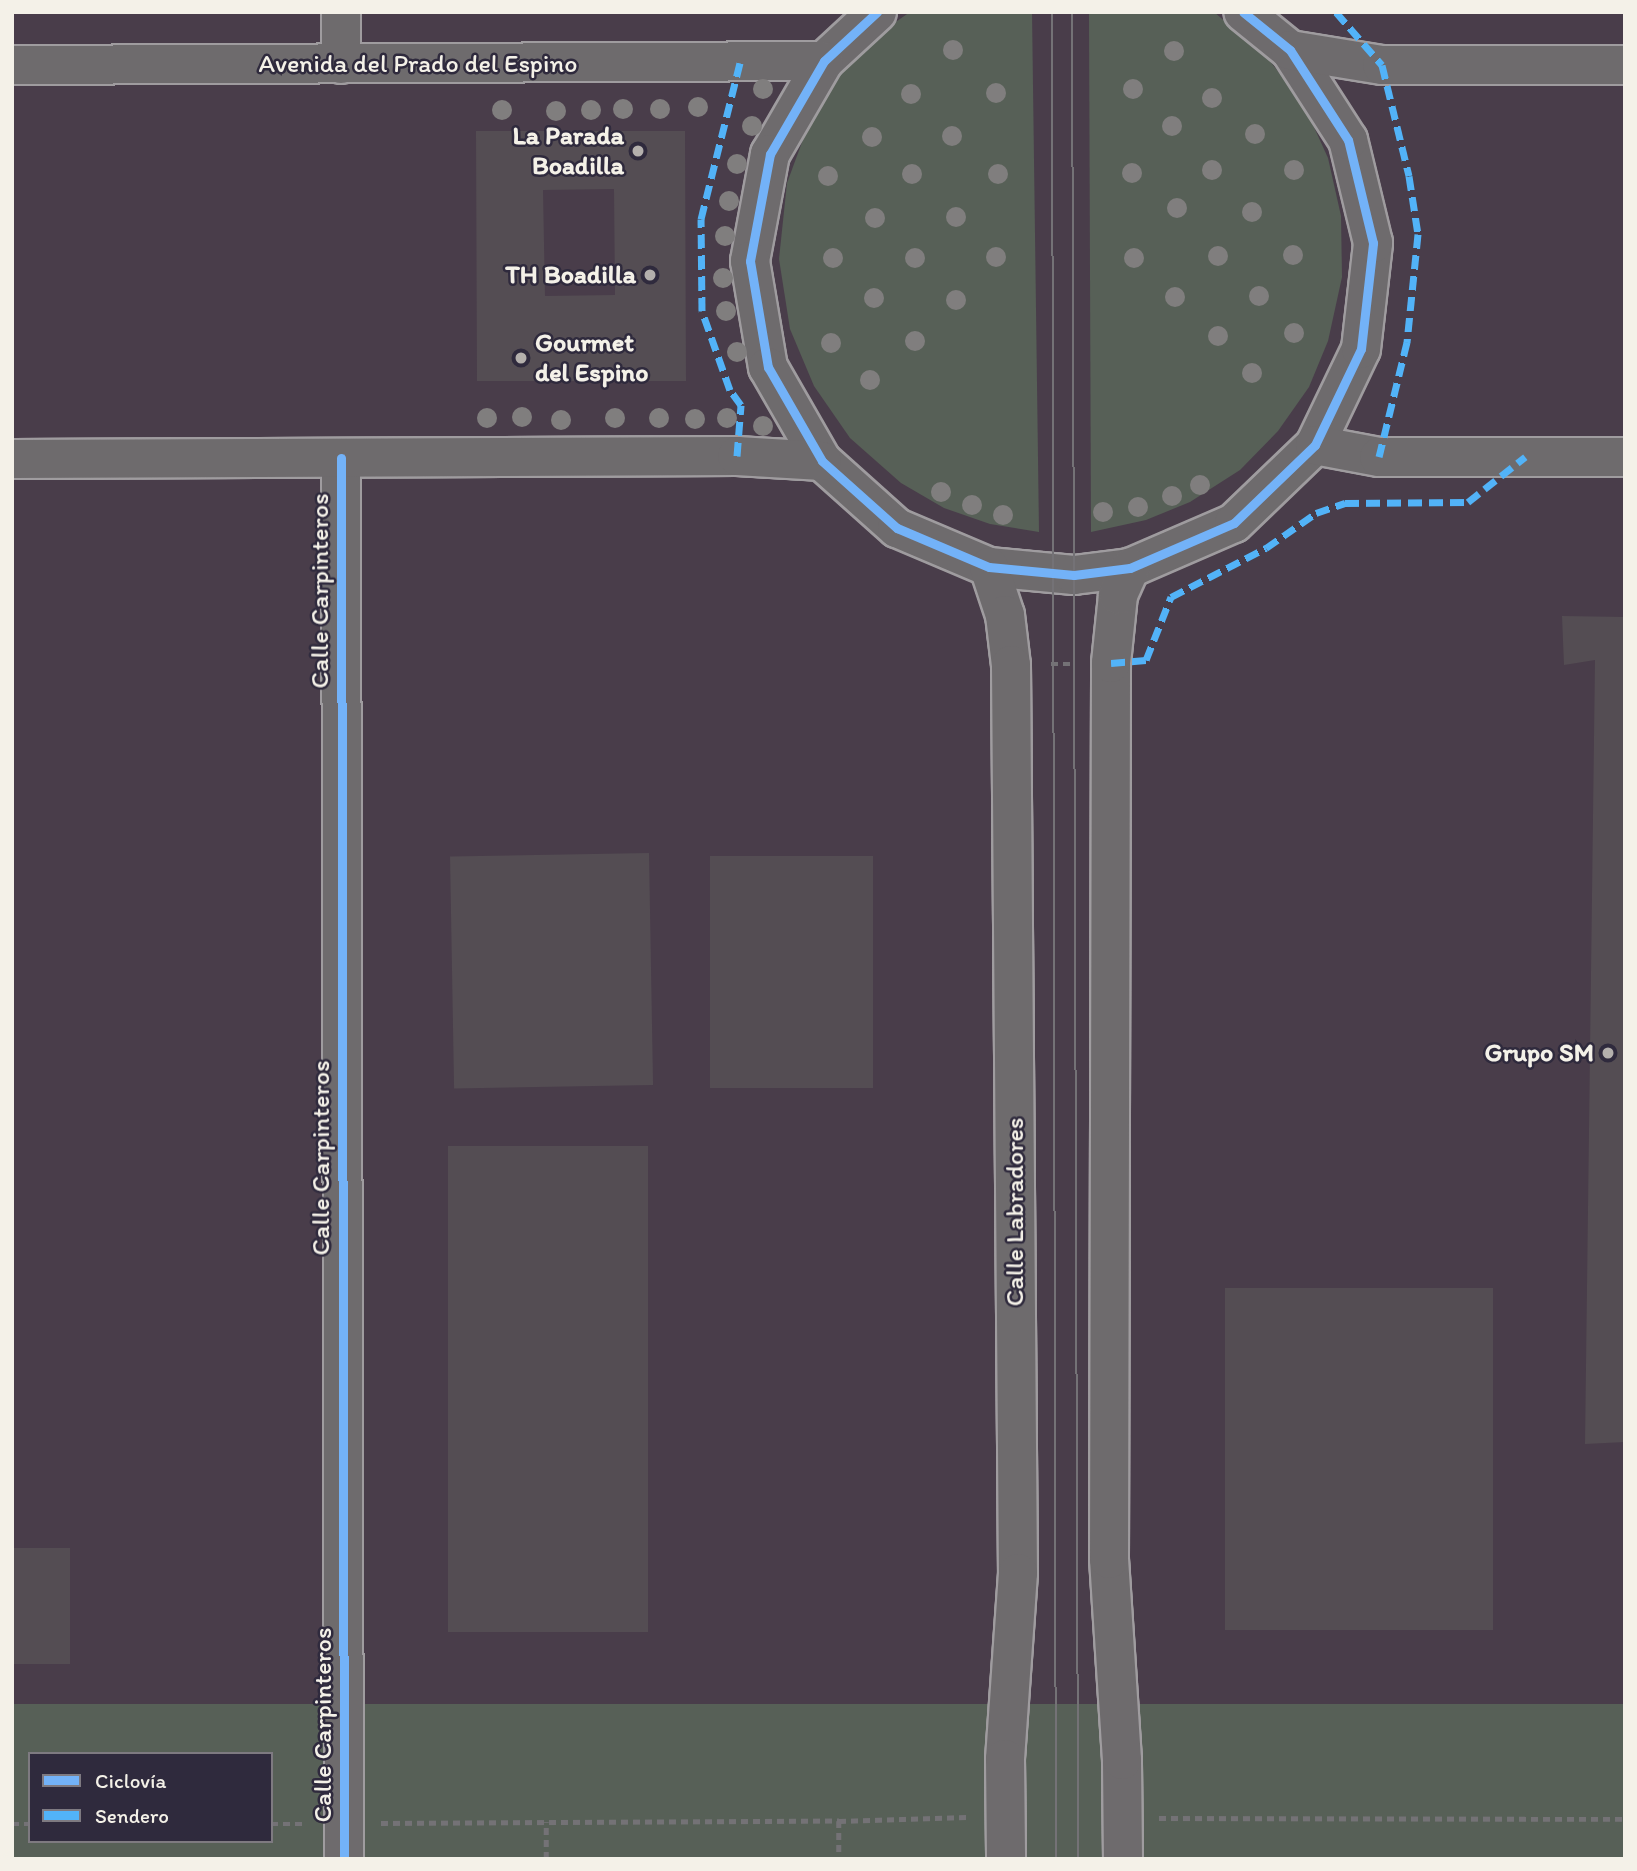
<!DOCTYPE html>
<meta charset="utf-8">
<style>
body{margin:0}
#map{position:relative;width:1637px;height:1871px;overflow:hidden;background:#3c3740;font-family:Itim,sans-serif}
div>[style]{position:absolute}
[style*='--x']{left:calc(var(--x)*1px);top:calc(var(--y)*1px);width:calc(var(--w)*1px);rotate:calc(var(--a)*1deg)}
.built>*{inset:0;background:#493d4a}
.green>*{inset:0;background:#576057}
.building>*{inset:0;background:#544d53;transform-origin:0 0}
.path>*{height:4.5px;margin-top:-2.25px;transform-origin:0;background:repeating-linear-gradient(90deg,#747276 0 7px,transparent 0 12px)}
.roads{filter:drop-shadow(2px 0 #9f9c9f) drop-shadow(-2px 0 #9f9c9f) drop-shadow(0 2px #9f9c9f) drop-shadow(0 -2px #9f9c9f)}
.street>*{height:38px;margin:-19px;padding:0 19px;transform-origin:19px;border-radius:19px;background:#6e6b6d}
.tram>*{height:2px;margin:-1px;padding:0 1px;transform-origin:1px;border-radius:1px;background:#747276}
.quiet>*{height:7px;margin-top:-3.5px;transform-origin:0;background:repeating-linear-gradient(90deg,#52b3f8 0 14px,transparent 0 21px)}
.cycleway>*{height:9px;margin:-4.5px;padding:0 4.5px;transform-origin:4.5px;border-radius:4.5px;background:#73b2f8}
.trees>*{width:20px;height:20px;margin:-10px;border-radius:50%;background:#807e7e}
.dots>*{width:19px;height:19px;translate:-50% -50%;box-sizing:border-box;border:4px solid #2f2a3d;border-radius:50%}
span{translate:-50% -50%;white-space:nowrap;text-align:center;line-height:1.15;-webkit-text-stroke:5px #2f2a3d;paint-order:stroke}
.street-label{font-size:26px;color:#f4f1e8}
.poi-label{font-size:26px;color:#f4f1e8;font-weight:700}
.right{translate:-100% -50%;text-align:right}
.left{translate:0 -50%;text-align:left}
.frame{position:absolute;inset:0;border:14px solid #f4f1e8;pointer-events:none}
.legend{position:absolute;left:28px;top:1752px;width:245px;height:91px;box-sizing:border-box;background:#2f2a3d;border:2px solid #7e7a81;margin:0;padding:9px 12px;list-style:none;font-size:21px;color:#f4f1e8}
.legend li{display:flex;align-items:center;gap:14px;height:35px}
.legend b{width:35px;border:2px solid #7e7a81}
</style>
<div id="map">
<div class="built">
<i style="clip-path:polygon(evenodd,12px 12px,1625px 12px,1625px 1859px,12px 1859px,12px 12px,30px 1754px,271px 1754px,271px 1841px,30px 1841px,30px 1754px)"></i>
</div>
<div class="green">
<i style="clip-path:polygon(910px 12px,1032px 12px,1039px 532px,990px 524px,944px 508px,901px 483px,850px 438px,814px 386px,790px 329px,779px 259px,787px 183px,808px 126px,835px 81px,877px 35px)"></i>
<i style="clip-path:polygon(1089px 12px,1214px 12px,1267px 57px,1304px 105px,1328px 158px,1341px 216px,1342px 277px,1328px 341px,1309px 387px,1278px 431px,1240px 470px,1190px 502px,1146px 520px,1091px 532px)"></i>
<i style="clip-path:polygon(evenodd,12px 1704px,1625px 1704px,1625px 1859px,12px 1859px,12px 1704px,30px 1754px,271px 1754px,271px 1841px,30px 1841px,30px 1754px)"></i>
</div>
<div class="building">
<i style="clip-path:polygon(evenodd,476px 131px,685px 131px,686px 381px,477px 381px,476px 131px,614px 189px,615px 295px,545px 296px,543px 190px,614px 189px)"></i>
<i style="clip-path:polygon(1562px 616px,1625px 617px,1625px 1442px,1585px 1444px,1595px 660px,1564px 665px)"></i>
<i style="left:649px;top:853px;width:232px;height:199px;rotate:89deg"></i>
<i style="left:873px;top:856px;width:232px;height:163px;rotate:90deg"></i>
<i style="left:648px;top:1146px;width:486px;height:200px;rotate:90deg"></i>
<i style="left:1225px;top:1288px;width:268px;height:342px"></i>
<i style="left:70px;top:1548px;width:116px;height:58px;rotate:90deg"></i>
</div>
<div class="path">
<i style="--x:1051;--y:664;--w:22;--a:0"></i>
<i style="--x:1159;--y:1818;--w:466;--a:0.1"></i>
<i style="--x:839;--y:1821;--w:38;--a:90"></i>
<i style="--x:381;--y:1823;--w:458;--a:-0.3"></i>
<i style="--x:839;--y:1821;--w:128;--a:-1.8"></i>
<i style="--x:12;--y:1824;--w:18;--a:0"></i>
<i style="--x:271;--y:1824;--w:34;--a:0"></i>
<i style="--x:546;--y:1859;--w:37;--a:-90"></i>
</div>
<div class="roads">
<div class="street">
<i style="--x:341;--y:12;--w:52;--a:90"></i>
<i style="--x:877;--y:12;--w:72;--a:137.2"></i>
<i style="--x:824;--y:61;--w:108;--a:120.1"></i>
<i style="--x:770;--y:154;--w:109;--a:100.6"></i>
<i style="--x:750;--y:261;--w:108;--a:80.4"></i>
<i style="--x:768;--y:367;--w:108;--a:60.1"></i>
<i style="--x:822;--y:461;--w:101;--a:41.8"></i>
<i style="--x:897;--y:528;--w:100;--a:23"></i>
<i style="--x:989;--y:567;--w:85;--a:5.4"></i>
<i style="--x:1074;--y:575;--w:56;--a:-7.1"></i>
<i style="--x:1130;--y:568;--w:113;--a:-23.4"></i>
<i style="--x:1234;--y:523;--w:112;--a:-43.9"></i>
<i style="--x:1315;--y:445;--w:106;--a:-64.4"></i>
<i style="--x:1361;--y:349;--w:107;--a:-83.5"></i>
<i style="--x:1373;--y:243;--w:106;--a:-103.6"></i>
<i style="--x:1348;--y:140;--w:107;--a:-122.8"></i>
<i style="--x:1290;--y:50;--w:60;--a:-141"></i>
<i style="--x:1290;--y:50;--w:93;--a:9.3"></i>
<i style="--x:1382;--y:65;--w:243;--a:0"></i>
<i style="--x:12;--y:65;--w:812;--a:-0.28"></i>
<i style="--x:1315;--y:445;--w:65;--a:10.6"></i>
<i style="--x:1379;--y:457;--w:246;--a:0"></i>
<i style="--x:341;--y:458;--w:1401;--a:89.88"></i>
<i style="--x:12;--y:459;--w:725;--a:-0.24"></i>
<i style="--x:737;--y:456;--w:85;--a:3.4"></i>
<i style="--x:989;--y:567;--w:51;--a:71.6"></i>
<i style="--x:1005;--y:615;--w:50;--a:83.2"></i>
<i style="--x:1011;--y:665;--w:908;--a:89.56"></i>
<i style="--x:1018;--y:1573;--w:186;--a:94"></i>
<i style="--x:1005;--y:1759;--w:100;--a:89.4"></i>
<i style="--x:1123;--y:1859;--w:99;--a:-90.6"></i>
<i style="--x:1122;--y:1760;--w:201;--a:-93.7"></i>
<i style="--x:1109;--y:1559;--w:896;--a:-89.87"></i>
<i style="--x:1111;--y:663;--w:68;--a:-84.1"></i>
<i style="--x:1118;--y:595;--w:30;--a:-66"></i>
</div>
</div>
<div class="tram">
<i style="--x:1052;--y:12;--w:1847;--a:89.88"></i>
<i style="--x:1072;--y:12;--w:1847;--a:89.81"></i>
</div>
<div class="quiet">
<i style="--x:1336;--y:12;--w:70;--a:49"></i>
<i style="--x:1382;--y:65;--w:114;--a:76.3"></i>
<i style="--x:1409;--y:176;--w:59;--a:81.2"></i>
<i style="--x:1418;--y:234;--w:109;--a:95.8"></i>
<i style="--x:1407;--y:342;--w:118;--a:103.7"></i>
<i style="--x:737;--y:456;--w:51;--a:-85.5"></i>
<i style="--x:741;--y:405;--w:19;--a:-126"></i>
<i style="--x:730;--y:390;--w:84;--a:-109.5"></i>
<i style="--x:702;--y:311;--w:92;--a:-90.6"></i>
<i style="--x:701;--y:219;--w:161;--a:-76"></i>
<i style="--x:1111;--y:663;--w:35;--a:-5"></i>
<i style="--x:1146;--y:660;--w:68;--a:-68.4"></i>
<i style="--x:1171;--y:597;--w:107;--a:-27.3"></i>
<i style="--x:1266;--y:548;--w:61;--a:-35"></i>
<i style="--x:1316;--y:513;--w:31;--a:-19"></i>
<i style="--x:1345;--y:503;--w:123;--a:-0.5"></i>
<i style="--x:1468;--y:502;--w:73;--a:-38.3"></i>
</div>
<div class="cycleway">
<i style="--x:877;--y:12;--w:72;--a:137.2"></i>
<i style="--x:824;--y:61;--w:108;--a:120.1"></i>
<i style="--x:770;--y:154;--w:109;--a:100.6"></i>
<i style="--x:750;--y:261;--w:108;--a:80.4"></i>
<i style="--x:768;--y:367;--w:108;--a:60.1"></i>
<i style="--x:822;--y:461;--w:101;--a:41.8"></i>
<i style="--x:897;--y:528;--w:100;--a:23"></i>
<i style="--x:989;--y:567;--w:85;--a:5.4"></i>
<i style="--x:1074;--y:575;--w:56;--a:-7.1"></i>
<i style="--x:1130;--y:568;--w:113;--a:-23.4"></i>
<i style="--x:1234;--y:523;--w:112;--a:-43.9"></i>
<i style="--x:1315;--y:445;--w:106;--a:-64.4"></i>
<i style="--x:1361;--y:349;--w:107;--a:-83.5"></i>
<i style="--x:1373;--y:243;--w:106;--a:-103.6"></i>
<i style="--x:1348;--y:140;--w:107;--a:-122.8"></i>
<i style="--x:1290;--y:50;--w:60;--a:-141"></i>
<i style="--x:341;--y:458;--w:1401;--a:89.88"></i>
</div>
<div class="trees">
<i style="left:953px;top:50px"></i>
<i style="left:1174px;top:51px"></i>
<i style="left:763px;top:89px"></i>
<i style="left:1133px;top:89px"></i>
<i style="left:996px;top:93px"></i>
<i style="left:911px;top:94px"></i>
<i style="left:1212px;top:98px"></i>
<i style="left:698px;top:107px"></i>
<i style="left:623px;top:109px"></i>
<i style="left:660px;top:109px"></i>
<i style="left:502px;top:110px"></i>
<i style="left:591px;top:110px"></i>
<i style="left:556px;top:111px"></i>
<i style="left:752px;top:126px"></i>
<i style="left:1172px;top:126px"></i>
<i style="left:1255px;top:134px"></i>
<i style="left:952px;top:136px"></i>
<i style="left:872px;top:137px"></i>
<i style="left:737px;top:164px"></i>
<i style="left:1212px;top:170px"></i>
<i style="left:1294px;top:170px"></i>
<i style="left:1132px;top:173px"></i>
<i style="left:912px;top:174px"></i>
<i style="left:998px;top:174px"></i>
<i style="left:828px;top:176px"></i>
<i style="left:729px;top:201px"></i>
<i style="left:1177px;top:208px"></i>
<i style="left:1252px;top:212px"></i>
<i style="left:956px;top:217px"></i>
<i style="left:875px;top:218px"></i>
<i style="left:725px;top:236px"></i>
<i style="left:1293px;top:255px"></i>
<i style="left:1218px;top:256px"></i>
<i style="left:996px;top:257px"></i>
<i style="left:833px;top:258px"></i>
<i style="left:915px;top:258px"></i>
<i style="left:1134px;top:258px"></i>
<i style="left:723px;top:278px"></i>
<i style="left:1259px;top:296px"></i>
<i style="left:1175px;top:297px"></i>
<i style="left:874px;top:298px"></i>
<i style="left:956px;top:300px"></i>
<i style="left:726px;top:311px"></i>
<i style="left:1294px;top:333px"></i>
<i style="left:1218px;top:336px"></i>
<i style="left:915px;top:341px"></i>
<i style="left:831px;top:343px"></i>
<i style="left:737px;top:352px"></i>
<i style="left:1252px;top:373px"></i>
<i style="left:870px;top:380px"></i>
<i style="left:522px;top:417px"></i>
<i style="left:487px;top:418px"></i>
<i style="left:615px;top:418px"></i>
<i style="left:659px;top:418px"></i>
<i style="left:727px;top:418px"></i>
<i style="left:695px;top:419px"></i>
<i style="left:561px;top:420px"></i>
<i style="left:763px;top:426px"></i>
<i style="left:1200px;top:485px"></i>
<i style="left:941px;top:492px"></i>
<i style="left:1172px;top:496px"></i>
<i style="left:972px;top:505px"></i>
<i style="left:1138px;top:507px"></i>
<i style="left:1103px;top:512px"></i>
<i style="left:1003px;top:515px"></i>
</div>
<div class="dots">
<i style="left:638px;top:151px;background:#b4b0ad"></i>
<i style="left:650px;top:275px;background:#b4b0ad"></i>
<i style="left:521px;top:358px;background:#b4b0ad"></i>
<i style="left:1608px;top:1053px;background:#b4b0ad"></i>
</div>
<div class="street-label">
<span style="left:418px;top:64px">Avenida del Prado del Espino</span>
<span style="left:320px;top:591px;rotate:-90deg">Calle Carpinteros</span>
<span style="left:321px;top:1158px;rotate:-90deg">Calle Carpinteros</span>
<span style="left:1015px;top:1212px;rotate:-90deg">Calle Labradores</span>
<span style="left:323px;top:1725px;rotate:-90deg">Calle Carpinteros</span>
</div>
<div class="poi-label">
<span class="right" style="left:624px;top:151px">La Parada<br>Boadilla</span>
<span class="right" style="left:636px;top:275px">TH Boadilla</span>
<span class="left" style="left:535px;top:358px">Gourmet<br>del Espino</span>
<span class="right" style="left:1594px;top:1053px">Grupo SM</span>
</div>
<div class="frame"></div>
<ul class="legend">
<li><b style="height:9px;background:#73b2f8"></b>Ciclovía</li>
<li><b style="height:9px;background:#52b3f8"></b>Sendero</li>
</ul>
</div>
